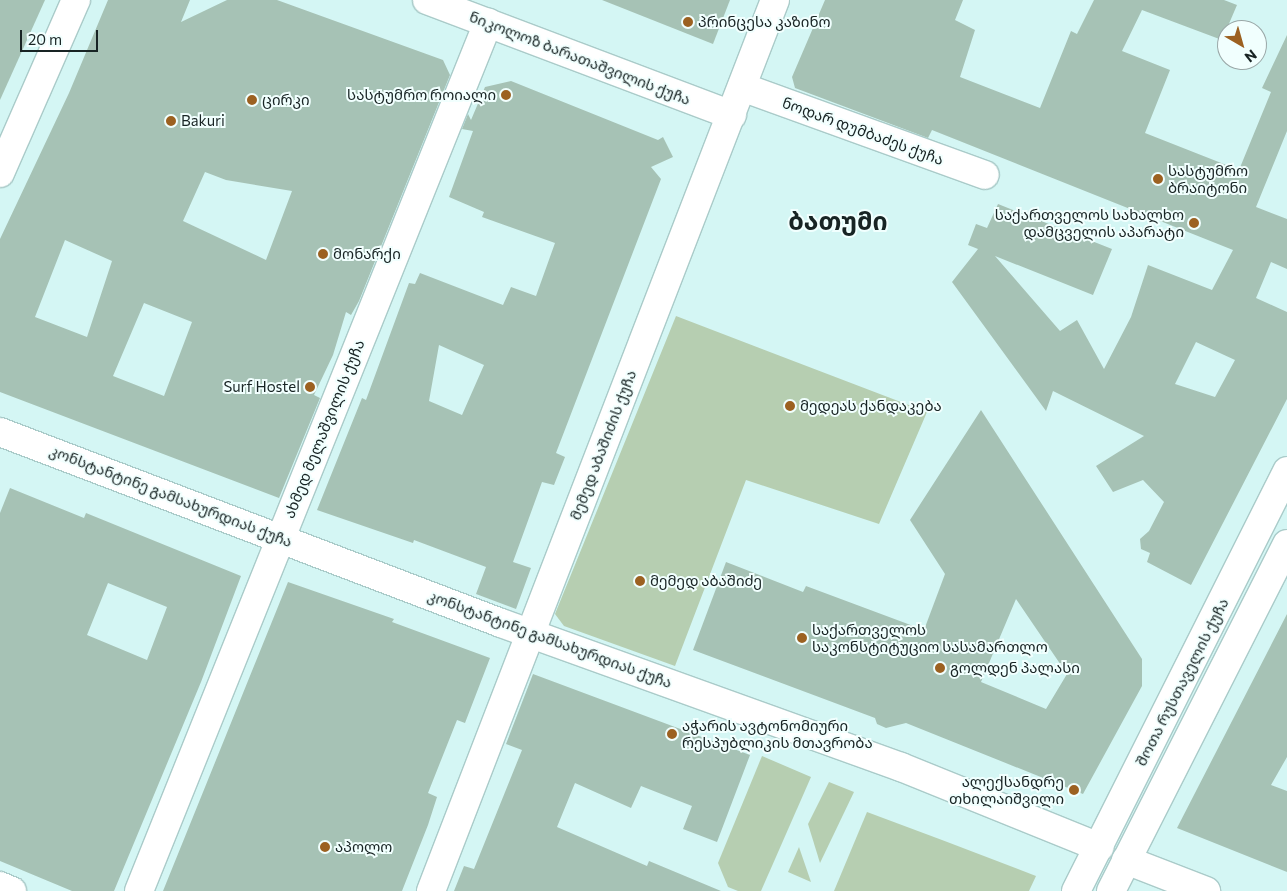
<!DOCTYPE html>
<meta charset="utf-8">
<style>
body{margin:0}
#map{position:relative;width:1287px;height:891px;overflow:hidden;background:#d4f6f4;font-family:Commissioner,"Noto Sans Georgian",sans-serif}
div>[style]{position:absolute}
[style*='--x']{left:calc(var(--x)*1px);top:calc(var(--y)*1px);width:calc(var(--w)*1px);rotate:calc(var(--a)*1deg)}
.green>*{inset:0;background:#b6ceb1}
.building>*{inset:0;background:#a6c2b5}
.roads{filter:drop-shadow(1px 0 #aacbc9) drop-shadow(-1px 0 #aacbc9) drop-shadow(0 1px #aacbc9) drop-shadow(0 -1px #aacbc9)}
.street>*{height:28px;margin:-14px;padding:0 14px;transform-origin:14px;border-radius:14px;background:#fff}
.secondary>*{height:28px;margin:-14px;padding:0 14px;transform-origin:14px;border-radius:14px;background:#fff}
.dots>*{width:14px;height:14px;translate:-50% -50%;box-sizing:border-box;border:2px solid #f1fffe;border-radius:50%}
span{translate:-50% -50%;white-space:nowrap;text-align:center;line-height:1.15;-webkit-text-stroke:4px #f1fffe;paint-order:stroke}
.poi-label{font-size:15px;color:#182424}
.left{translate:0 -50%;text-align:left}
.right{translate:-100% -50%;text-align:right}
.street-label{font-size:15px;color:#182424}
.town-label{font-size:25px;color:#182424;font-weight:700}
.north{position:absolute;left:1217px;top:20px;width:50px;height:50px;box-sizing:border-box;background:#f1fffe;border:1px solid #9aa7a7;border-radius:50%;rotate:142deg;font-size:14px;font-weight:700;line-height:20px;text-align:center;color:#182424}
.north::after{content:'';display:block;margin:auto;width:18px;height:22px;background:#9c6121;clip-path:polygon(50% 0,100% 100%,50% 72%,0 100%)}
.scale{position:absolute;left:20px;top:30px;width:78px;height:22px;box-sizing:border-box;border:2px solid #182424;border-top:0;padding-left:6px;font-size:15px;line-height:18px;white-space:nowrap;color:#182424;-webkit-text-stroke:4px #f1fffe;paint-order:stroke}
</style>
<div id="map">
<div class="green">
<i style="clip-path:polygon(676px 316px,927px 412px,879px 524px,746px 480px,675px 666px,564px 626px,555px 614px)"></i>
<i style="clip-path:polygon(762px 756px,811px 777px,761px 891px,738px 891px,728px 887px,718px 863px)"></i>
<i style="clip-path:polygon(829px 782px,854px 792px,820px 863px,808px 824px)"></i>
<i style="clip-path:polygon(867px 812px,942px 840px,1036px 876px,1029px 891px,834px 891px)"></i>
<i style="clip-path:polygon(799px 847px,811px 882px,788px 872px)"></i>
</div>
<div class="building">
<i style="clip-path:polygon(0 0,45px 0,0 100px)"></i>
<i style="clip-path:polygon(evenodd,108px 0,190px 0,181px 22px,227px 0,277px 0,443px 60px,450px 75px,359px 301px,351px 315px,346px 312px,333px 355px,314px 395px,320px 398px,279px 498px,0 392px,0 239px,69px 93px,108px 0,205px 172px,226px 180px,292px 191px,266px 260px,183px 221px,205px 172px,108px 0,65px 240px,112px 261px,87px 337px,35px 317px,65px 240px,108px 0,144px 303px,192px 322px,164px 396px,113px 376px,144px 303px)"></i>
<i style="clip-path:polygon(602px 0,730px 0,713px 44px)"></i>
<i style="clip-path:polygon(evenodd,825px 0,963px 0,955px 20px,975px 30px,960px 77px,1040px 108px,1071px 31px,1077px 34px,1094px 0,1224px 0,1237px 5px,1222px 40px,1142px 10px,1122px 51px,1170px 70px,1145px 133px,1239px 170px,1271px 92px,1262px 88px,1287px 35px,1287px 131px,1256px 207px,1287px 219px,1287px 269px,1271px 262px,1256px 298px,1287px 312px,1287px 399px,1191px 585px,1147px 562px,1150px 553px,1141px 549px,1140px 539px,1149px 531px,1164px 502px,1143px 480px,1113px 492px,1096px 466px,1144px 436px,1053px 391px,1046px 411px,952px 282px,978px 249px,968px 245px,976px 224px,987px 228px,998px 204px,1112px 249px,1093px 295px,995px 256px,1060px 331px,1077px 320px,1104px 369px,1131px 317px,1148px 265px,1212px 290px,1233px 250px,932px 130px,928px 138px,795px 88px,792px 77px,825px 0,1196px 342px,1235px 360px,1215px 397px,1175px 384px,1196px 342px)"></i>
<i style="clip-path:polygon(evenodd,511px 81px,658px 140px,663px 137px,673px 157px,651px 167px,661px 179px,556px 453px,565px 457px,554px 485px,542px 482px,513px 562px,531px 568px,516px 609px,476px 594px,486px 567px,414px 540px,413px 543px,317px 510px,362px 398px,366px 400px,409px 283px,415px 284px,420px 273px,503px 305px,511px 287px,536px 296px,555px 243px,482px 217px,484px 212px,449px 197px,473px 131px,462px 129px,468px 114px,471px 120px,485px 87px,511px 81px,439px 345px,484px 365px,462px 415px,429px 401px,439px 345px)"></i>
<i style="clip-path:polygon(evenodd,981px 410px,1142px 659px,1142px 686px,1083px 794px,906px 723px,886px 728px,877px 724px,875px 718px,693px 650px,726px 562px,803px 592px,806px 586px,924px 630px,945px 574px,910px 520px,981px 410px,1016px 599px,1067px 674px,1046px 709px,981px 682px,1016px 599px)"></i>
<i style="clip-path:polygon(evenodd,10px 488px,84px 518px,86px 513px,241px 576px,201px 682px,114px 891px,72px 891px,0 861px,0 513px,10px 488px,108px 583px,167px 607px,147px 660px,87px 635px,108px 583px)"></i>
<i style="clip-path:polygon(288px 582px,394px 619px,392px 622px,490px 658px,465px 723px,457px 720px,428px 793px,437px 797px,428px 825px,402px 891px,163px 891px)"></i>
<i style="clip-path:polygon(1287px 614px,1287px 757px,1271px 785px,1287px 791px,1287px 872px,1177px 828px)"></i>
<i style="clip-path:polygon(533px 674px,750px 755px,717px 842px,683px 829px,692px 806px,641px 786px,631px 808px,575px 783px,557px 827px,647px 866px,649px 861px,721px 891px,454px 891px,464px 866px,474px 869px,522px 750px,506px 744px)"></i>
</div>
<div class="roads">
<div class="street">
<i style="--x:427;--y:0;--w:326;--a:20.7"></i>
<i style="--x:742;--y:87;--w:258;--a:19.9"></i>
<i style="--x:0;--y:173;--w:189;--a:-66.3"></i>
<i style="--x:0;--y:432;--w:536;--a:20.87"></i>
<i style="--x:501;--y:623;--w:425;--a:19.8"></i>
<i style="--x:901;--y:767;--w:214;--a:22"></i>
<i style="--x:1126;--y:860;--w:86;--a:21.2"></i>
<i style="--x:0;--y:886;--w:13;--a:23"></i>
<i style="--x:139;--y:891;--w:936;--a:-68.1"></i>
<i style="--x:431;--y:891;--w:955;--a:-68.89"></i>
</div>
<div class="secondary">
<i style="--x:1076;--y:891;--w:470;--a:-63.3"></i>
<i style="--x:1111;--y:891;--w:389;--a:-63.1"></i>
</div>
</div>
<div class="dots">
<i style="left:688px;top:22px;background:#9c6121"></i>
<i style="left:506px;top:95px;background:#9c6121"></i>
<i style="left:252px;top:100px;background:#9c6121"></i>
<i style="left:171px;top:121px;background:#9c6121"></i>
<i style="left:1158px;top:179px;background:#9c6121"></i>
<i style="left:1194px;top:223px;background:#9c6121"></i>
<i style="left:323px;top:254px;background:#9c6121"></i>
<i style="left:310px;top:387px;background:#9c6121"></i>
<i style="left:790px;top:406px;background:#9c6121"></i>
<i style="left:640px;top:581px;background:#9c6121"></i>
<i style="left:802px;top:638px;background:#9c6121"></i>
<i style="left:940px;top:668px;background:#9c6121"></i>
<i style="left:672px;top:734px;background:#9c6121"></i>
<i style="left:1074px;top:790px;background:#9c6121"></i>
<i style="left:325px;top:847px;background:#9c6121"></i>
</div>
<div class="poi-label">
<span class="left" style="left:698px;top:22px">პრინცესა კაზინო</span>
<span class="right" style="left:496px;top:95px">სასტუმრო როიალი</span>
<span class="left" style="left:262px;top:100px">ცირკი</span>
<span class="left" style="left:181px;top:121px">Bakuri</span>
<span class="left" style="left:1168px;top:179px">სასტუმრო<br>ბრაიტონი</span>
<span class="right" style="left:1184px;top:223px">საქართველოს სახალხო<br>დამცველის აპარატი</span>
<span class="left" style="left:333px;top:254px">მონარქი</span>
<span class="right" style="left:300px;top:387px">Surf Hostel</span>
<span class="left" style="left:800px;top:406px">მედეას ქანდაკება</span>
<span class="left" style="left:650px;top:581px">მემედ აბაშიძე</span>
<span class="left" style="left:812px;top:638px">საქართველოს<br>საკონსტიტუციო სასამართლო</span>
<span class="left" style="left:950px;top:668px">გოლდენ პალასი</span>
<span class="left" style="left:682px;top:734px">აჭარის ავტონომიური<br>რესპუბლიკის მთავრობა</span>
<span class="right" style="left:1064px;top:790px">ალექსანდრე<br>თხილაიშვილი</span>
<span class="left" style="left:335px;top:847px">აპოლო</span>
</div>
<div class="street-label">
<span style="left:580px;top:58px;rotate:21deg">ნიკოლოზ ბარათაშვილის ქუჩა</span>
<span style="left:863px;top:131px;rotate:20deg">ნოდარ დუმბაძეს ქუჩა</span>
<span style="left:324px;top:429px;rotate:-68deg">ახმედ მელაშვილის ქუჩა</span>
<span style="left:603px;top:445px;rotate:-69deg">მემედ აბაშიძის ქუჩა</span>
<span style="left:171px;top:496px;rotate:21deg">კონსტანტინე გამსახურდიას ქუჩა</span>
<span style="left:550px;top:639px;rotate:20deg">კონსტანტინე გამსახურდიას ქუჩა</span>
<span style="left:1182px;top:682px;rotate:-63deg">შოთა რუსთაველის ქუჩა</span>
</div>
<div class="town-label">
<span style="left:838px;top:220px">ბათუმი</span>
</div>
<div class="north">N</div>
<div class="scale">20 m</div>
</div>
